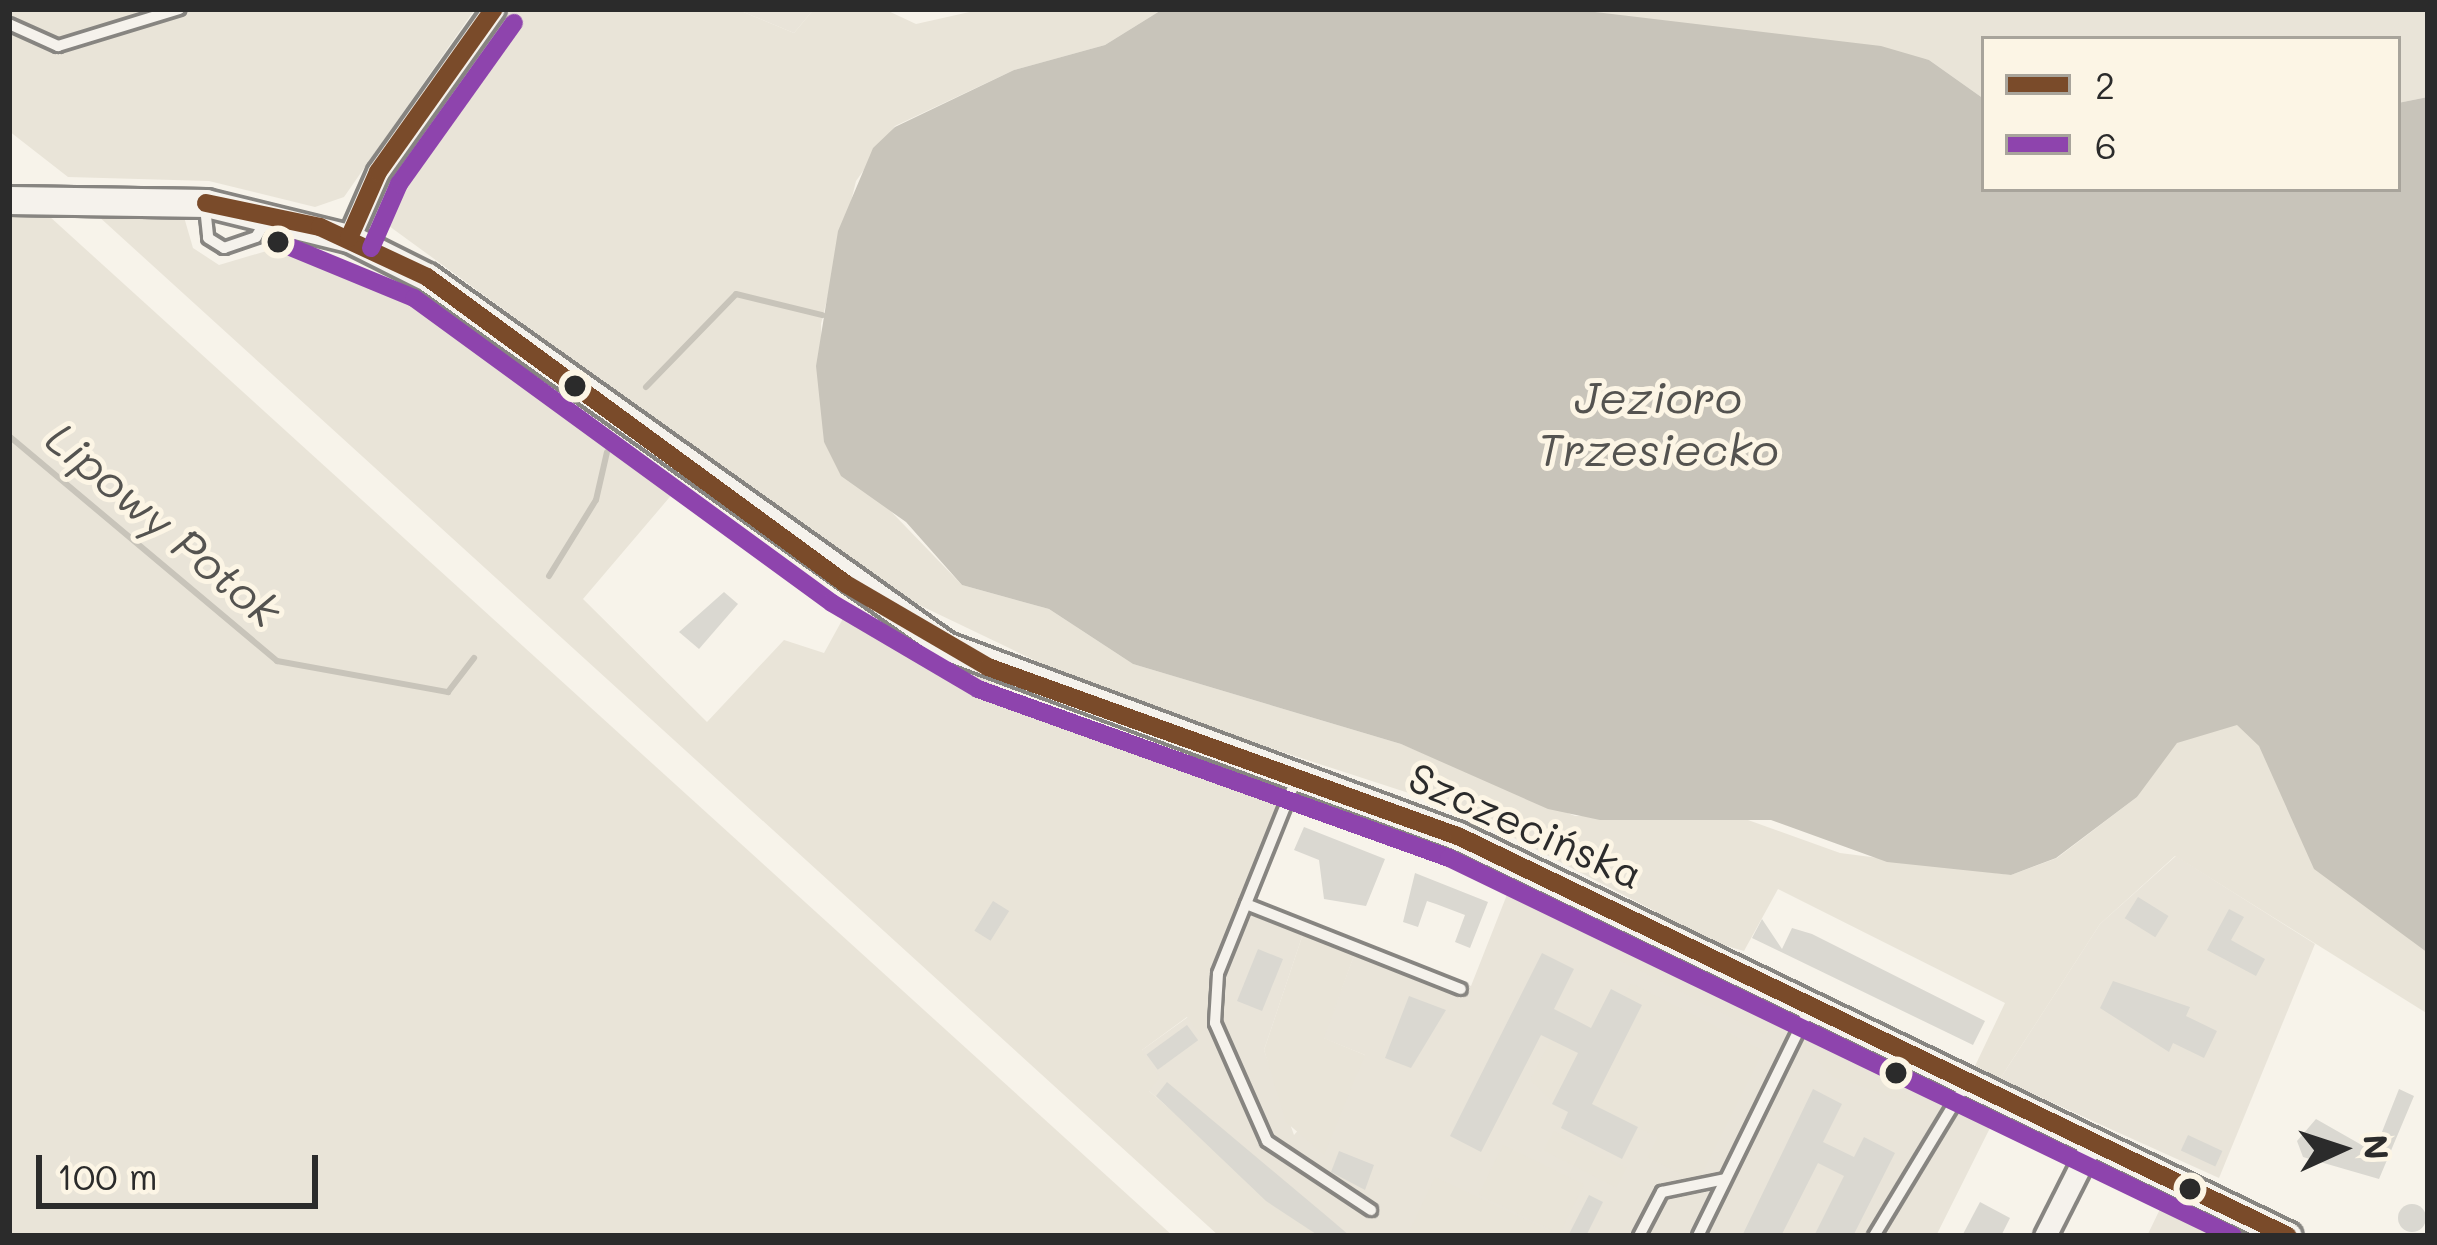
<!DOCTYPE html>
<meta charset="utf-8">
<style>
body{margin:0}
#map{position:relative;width:2437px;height:1245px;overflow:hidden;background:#f7f3ea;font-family:Mali,sans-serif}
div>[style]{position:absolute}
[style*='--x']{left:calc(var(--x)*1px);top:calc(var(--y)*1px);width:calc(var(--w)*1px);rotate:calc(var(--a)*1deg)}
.built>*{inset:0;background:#e9e4d9}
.green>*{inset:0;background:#e9e4d8;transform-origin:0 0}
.water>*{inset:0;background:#c8c4ba}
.stream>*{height:6px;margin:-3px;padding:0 3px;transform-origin:3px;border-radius:3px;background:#c8c4ba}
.building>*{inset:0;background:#dad8d1;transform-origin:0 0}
.round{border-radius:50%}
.roads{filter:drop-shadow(3px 0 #878581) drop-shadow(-3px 0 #878581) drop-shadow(0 3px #878581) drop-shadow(0 -3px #878581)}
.service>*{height:10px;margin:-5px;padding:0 5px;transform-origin:5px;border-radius:5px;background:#f5f2ec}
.minor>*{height:21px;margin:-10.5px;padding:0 10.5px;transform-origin:10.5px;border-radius:10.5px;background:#f5f2ec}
.tertiary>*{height:27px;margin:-13.5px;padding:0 13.5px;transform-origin:13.5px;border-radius:13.5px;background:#f5f2ec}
.bus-1>*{height:18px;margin:-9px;padding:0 9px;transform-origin:9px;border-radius:9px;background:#7a4b2a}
.bus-2>*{height:18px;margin:-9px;padding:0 9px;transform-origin:9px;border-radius:9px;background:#8e44ad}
.dots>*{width:33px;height:33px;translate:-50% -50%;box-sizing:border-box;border:6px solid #fcf5e5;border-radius:50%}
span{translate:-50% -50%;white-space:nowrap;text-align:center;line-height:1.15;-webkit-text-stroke:10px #fcf5e5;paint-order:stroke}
.street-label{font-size:42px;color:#2b2b2b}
.water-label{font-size:45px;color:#545350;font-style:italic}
.frame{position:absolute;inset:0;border:12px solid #2b2b2b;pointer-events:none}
.legend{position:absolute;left:1981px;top:36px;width:420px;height:156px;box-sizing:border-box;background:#fcf5e5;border:3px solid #a8a49b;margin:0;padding:15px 21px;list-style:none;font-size:36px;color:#2b2b2b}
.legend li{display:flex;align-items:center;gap:24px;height:60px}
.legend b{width:60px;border:3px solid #a8a49b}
.north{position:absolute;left:2281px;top:1089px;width:120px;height:120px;-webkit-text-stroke:9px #fcf5e5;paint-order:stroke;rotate:87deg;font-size:33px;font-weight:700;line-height:48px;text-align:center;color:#2b2b2b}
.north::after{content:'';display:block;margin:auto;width:42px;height:54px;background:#2b2b2b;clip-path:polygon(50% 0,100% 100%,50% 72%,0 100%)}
.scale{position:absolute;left:36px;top:1155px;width:282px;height:54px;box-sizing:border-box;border:6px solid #2b2b2b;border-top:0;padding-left:15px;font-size:36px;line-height:42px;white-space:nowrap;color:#2b2b2b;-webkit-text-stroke:9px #fcf5e5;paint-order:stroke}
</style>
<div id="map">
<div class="built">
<i style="clip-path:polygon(736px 9px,814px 9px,794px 33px)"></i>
<i style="clip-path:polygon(2176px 856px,2315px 944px,2219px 1178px,2000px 1079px,2100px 924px)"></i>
<i style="clip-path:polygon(1510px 887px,1990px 1128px,1936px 1236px,1318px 1236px,1149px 1091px,1142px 1050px,1188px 1017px,1200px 1034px,1254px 901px,1307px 922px,1264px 1050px,1294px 1135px,1365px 1055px,1323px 1038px,1359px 942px,1471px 986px)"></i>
<i style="clip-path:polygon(2160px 1209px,2189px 1223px,2221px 1236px,2147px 1236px)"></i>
</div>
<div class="green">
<i style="clip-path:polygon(9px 9px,475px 9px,344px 197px,315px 207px,209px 181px,68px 177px,9px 131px)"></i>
<i style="clip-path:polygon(508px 9px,736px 9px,794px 33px,814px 9px,884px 9px,916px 24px,983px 9px,1163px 9px,1105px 45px,1014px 70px,895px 126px,856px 181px,821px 324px,824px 442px,962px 585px,1049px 609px,1133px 664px,1401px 744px,1575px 816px,1734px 815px,1840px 853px,2011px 875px,2057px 858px,2137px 797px,2204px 683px,2428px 889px,2428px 1014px,2175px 856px,2100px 924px,2000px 1079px,1975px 1066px,2005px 1003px,1778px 889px,1744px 951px,1716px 943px,1458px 809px,1107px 695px,890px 591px,389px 226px,387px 183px)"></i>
<i style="clip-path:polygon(1570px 9px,2428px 9px,2428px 97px,2398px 103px,2398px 39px,1984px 39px,1984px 99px,1929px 60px)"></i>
<i style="clip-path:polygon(96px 214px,184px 217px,193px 248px,219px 265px,290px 244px,358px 265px,680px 485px,583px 599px,707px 722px,784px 640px,824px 653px,851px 604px,1010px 693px,1280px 786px,1293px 802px,1209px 1022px,1200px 1035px,1187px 1017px,1142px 1050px,1160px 1077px,1149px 1091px,1318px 1236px,1219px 1236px)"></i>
<i style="clip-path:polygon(9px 216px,49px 216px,1173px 1236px,9px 1236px)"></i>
<i style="clip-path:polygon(1307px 922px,1359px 942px,1324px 1038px,1365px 1055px,1324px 1155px,1286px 1122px,1264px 1050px)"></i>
<i style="clip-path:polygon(1619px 951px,1770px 1026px,1765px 1035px,1615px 958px)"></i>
<i style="clip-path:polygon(1631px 983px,1764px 1051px,1698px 1183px,1647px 1157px,1657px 1137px,1592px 1104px,1642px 1005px,1624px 996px)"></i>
<i style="clip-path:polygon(1551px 1040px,1578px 1053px,1553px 1102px,1530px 1080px)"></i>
<i style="clip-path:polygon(1797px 1040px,1944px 1114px,1833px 1077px)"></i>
<i style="left:1554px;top:1131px;width:81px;height:22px;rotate:27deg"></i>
<i style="left:1503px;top:1145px;width:90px;height:55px;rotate:26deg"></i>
<i style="clip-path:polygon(1435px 1177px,1560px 1236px,1407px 1236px)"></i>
</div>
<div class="water">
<i style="clip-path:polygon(1163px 9px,1570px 9px,1881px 46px,1929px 60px,1984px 99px,1984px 189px,2398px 189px,2398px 103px,2428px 97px,2428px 953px,2314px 869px,2259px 746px,2237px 725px,2177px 743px,2137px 797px,2056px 858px,2011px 875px,1887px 862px,1771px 820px,1600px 820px,1548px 809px,1401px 744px,1133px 664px,1049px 609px,962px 585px,906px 522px,841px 476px,824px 442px,816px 366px,838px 231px,873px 148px,895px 127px,1014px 70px,1105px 45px)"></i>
</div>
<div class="stream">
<i style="--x:646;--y:387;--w:129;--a:-45.9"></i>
<i style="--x:736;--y:294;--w:89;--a:13.7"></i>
<i style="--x:9;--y:436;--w:350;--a:40"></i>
<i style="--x:277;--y:661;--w:174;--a:10.3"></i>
<i style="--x:448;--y:692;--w:43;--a:-52.6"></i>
<i style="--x:549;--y:576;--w:89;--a:-58.3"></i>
<i style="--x:596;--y:500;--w:49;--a:-77.1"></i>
</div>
<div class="building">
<i style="clip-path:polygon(724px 592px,738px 604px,699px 649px,679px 632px)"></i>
<i style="clip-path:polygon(1304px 827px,1385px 859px,1366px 906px,1324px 899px,1319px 860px,1294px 850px)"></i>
<i style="clip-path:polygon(1415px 873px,1488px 902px,1470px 948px,1455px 942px,1465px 915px,1436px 904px,1427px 901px,1418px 927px,1403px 922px)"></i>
<i style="left:2138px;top:897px;width:36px;height:25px;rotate:32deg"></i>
<i style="left:993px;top:901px;width:19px;height:35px;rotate:32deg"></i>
<i style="clip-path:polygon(2229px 909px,2244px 917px,2231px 940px,2265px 959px,2256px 976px,2207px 950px)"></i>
<i style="clip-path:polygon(1762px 919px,1782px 949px,1792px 928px,1812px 934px,1985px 1021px,1973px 1045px,1752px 938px)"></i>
<i style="left:1258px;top:949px;width:27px;height:56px;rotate:22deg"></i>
<i style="clip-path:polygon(1542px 953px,1574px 969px,1554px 1009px,1570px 1017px,1591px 1028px,1611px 989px,1642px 1005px,1592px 1104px,1638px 1127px,1622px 1159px,1561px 1128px,1568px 1112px,1552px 1104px,1578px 1053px,1541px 1035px,1481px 1152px,1450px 1136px)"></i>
<i style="clip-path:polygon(2113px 981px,2190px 1007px,2186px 1016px,2217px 1031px,2204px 1058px,2173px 1043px,2169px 1052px,2100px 1008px)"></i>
<i style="clip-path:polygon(1409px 996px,1446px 1010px,1411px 1068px,1385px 1058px)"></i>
<i style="left:1187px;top:1025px;width:19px;height:50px;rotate:54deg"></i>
<i style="clip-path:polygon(1167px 1082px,1329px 1218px,1350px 1236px,1319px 1236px,1266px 1201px,1156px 1096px)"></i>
<i style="clip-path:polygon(1813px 1089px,1842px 1104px,1823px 1142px,1854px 1157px,1864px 1137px,1895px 1153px,1853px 1236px,1814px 1236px,1844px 1176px,1818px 1163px,1781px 1236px,1742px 1236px)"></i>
<i style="clip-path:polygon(2399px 1089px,2414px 1096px,2379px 1179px,2303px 1157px,2297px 1141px,2316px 1119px,2374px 1152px)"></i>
<i style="left:2188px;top:1135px;width:38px;height:17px;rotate:25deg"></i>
<i style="clip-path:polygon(1339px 1151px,1374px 1165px,1365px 1190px,1331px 1172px)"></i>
<i style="clip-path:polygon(1589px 1195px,1603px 1202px,1586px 1236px,1568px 1236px)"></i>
<i style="clip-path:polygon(1980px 1202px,2010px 1218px,2001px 1236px,1962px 1236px)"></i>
<i class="round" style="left:2398px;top:1204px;width:28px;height:28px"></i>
</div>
<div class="roads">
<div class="service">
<i style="--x:9;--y:24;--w:54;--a:24.2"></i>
<i style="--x:58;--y:46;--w:127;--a:-17"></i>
<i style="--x:205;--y:207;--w:31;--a:84"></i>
<i style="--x:208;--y:238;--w:19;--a:32"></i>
<i style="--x:224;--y:248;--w:34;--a:-19"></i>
<i style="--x:256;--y:237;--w:22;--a:-58"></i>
<i style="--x:1297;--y:777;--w:212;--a:111.9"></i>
<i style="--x:1218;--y:974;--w:49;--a:93.5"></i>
<i style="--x:1215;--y:1023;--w:129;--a:66.2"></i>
<i style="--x:1267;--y:1141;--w:125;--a:33.6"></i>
<i style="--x:1246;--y:904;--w:231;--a:21.6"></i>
<i style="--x:1639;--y:1236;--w:50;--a:-62.4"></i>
<i style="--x:1662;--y:1192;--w:64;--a:-11.7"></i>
<i style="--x:1698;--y:1236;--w:253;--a:-63.9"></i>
<i style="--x:1874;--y:1236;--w:175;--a:-58.8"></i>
</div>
<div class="minor">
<i style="--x:349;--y:238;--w:72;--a:-66.3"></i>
<i style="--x:378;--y:172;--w:200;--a:-54.6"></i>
<i style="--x:2045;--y:1236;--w:97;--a:-63.2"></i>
</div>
<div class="tertiary">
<i style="--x:9;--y:200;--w:197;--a:0.9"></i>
<i style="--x:206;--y:203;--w:147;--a:13.8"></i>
<i style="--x:349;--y:238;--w:87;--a:26.6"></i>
<i style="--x:427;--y:277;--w:637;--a:35.41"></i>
<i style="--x:946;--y:646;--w:546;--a:20.36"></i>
<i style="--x:1458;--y:836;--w:921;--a:25.73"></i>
</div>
</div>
<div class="bus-1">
<i style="--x:206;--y:203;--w:116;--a:11.9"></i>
<i style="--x:320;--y:227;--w:118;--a:25"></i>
<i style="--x:427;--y:277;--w:519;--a:36.23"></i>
<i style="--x:846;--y:584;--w:164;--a:30.3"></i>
<i style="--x:988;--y:667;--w:499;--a:19.8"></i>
<i style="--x:1458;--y:836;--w:921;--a:25.73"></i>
<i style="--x:349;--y:238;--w:72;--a:-66.3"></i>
<i style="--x:378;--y:172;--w:200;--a:-54.6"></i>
</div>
<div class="bus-2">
<i style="--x:278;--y:242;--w:147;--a:22.4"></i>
<i style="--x:414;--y:298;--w:517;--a:36.12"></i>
<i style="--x:832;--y:603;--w:169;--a:30.5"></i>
<i style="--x:978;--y:689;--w:500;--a:19.74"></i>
<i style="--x:1449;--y:858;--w:870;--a:25.74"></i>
<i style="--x:371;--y:248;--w:70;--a:-66.4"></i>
<i style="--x:399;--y:184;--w:198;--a:-54.5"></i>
</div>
<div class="dots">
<i style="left:278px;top:242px;background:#2b2b2b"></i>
<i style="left:575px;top:386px;background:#2b2b2b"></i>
<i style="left:1896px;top:1073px;background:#2b2b2b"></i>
<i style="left:2190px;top:1189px;background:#2b2b2b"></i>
</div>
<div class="street-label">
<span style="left:1526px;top:825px;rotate:24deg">Szczecińska</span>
</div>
<div class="water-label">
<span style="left:1658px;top:423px">Jezioro<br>Trzesiecko</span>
<span style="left:164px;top:524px;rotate:40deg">Lipowy Potok</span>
</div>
<div class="frame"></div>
<ul class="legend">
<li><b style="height:15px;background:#7a4b2a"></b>2</li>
<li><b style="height:15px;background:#8e44ad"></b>6</li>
</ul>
<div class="north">N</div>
<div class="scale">100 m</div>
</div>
